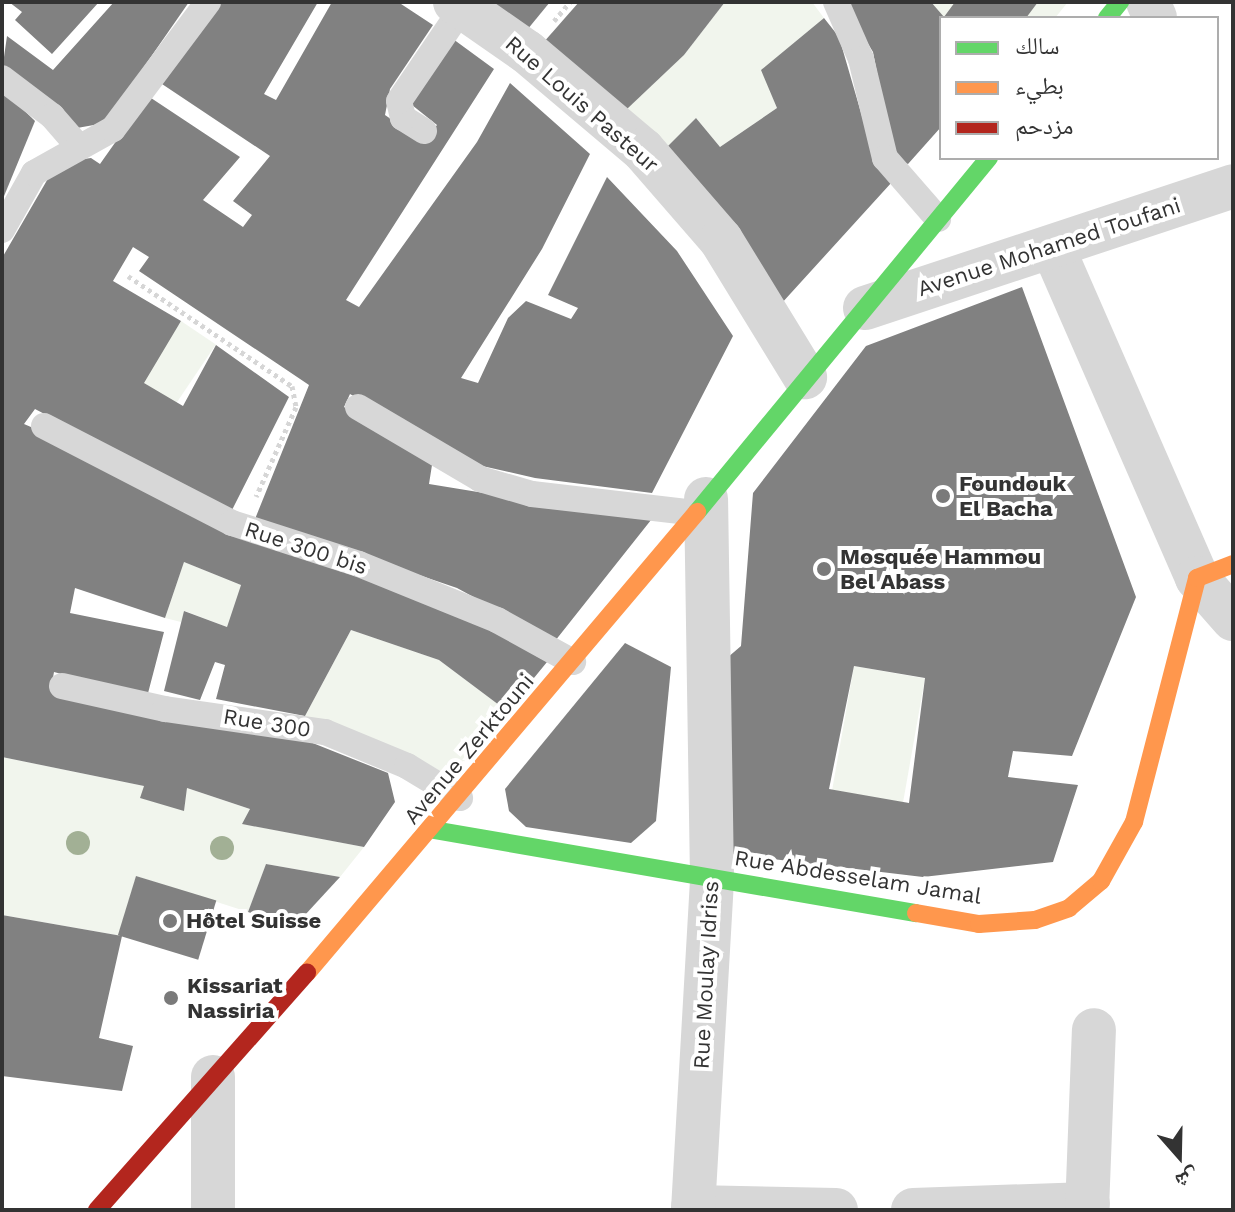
<!DOCTYPE html>
<meta charset="utf-8">
<style>
body{margin:0}
#map{position:relative;width:1235px;height:1212px;overflow:hidden;background:#fff;font-family:"Work Sans","Noto Naskh Arabic",sans-serif}
div>[style]{position:absolute}
[style*='--x']{left:calc(var(--x)*1px);top:calc(var(--y)*1px);width:calc(var(--w)*1px);rotate:calc(var(--a)*1deg)}
.green>*{inset:0;background:#f1f5ed;transform-origin:0 0}
.building>*{inset:0;background:#818181;transform-origin:0 0}
.path>*{height:5px;margin-top:-2.5px;transform-origin:0;background:repeating-linear-gradient(90deg,#d6d6d6 0 4px,transparent 0 8px)}
.lane>*{height:26px;margin:-13px;padding:0 13px;transform-origin:13px;border-radius:13px;background:#d7d7d7}
.street>*{height:44px;margin:-22px;padding:0 22px;transform-origin:22px;border-radius:22px;background:#d7d7d7}
.fast>*{height:18px;margin:-9px;padding:0 9px;transform-origin:9px;border-radius:9px;background:#63d668}
.slow>*{height:18px;margin:-9px;padding:0 9px;transform-origin:9px;border-radius:9px;background:#ff974d}
.jam>*{height:18px;margin:-9px;padding:0 9px;transform-origin:9px;border-radius:9px;background:#b3261e}
.trees>*{width:24px;height:24px;margin:-12px;border-radius:50%;background:#a2b095}
.dots>*{width:22px;height:22px;translate:-50% -50%;box-sizing:border-box;border:4px solid #fff;border-radius:50%}
span{translate:-50% -50%;white-space:nowrap;text-align:center;line-height:1.15;-webkit-text-stroke:8px #fff;paint-order:stroke}
.street-label{font-size:22px;color:#333}
.poi-label{font-size:22px;color:#333;font-weight:700}
.left{translate:0 -50%;text-align:left}
.frame{position:absolute;inset:0;border:4px solid #333;pointer-events:none}
.legend{position:absolute;left:939px;top:16px;width:280px;height:144px;box-sizing:border-box;background:#fff;border:2px solid #adadad;margin:0;padding:10px 14px;list-style:none;font-size:24px;color:#333}
.legend li{display:flex;align-items:center;gap:16px;height:40px}
.legend b{width:40px;border:2px solid #adadad}
.north{position:absolute;left:1139px;top:1116px;width:80px;height:80px;-webkit-text-stroke:6px #fff;paint-order:stroke;rotate:160deg;font-size:22px;font-weight:700;line-height:32px;text-align:center;color:#333}
.north::after{content:'';display:block;margin:auto;width:28px;height:36px;background:#333;clip-path:polygon(50% 0,100% 100%,50% 72%,0 100%)}
</style>
<div id="map">
<div class="green">
<i style="clip-path:polygon(725px 2px,812px 2px,824px 18px,762px 70px,777px 108px,720px 147px,696px 118px,668px 146px,627px 109px,684px 55px)"></i>
<i style="clip-path:polygon(931px 2px,1068px 2px,1055px 18px,944px 18px)"></i>
<i style="left:181px;top:321px;width:42px;height:72px;rotate:34deg"></i>
<i style="clip-path:polygon(184px 562px,241px 585px,227px 627px,185px 611px,181px 622px,165px 618px)"></i>
<i style="clip-path:polygon(351px 630px,439px 660px,507px 711px,451px 777px,410px 754px,305px 716px)"></i>
<i style="left:854px;top:666px;width:72px;height:126px;rotate:10deg"></i>
<i style="clip-path:polygon(2px 757px,144px 786px,141px 798px,184px 810px,187px 788px,250px 809px,243px 824px,364px 847px,340px 877px,266px 864px,248px 912px,136px 876px,122px 936px,2px 915px)"></i>
</div>
<div class="building">
<i style="clip-path:polygon(9px 2px,99px 2px,52px 54px,15px 20px,22px 12px)"></i>
<i style="clip-path:polygon(114px 2px,189px 2px,105px 123px,77px 128px,2px 71px,7px 36px,53px 70px)"></i>
<i style="clip-path:polygon(219px 2px,318px 2px,264px 94px,276px 100px,332px 2px,398px 2px,433px 25px,390px 89px,385px 115px,424px 142px,437px 125px,407px 101px,453px 39px,494px 69px,346px 300px,359px 307px,477px 142px,510px 83px,590px 154px,542px 249px,461px 378px,478px 383px,508px 318px,526px 301px,571px 319px,578px 308px,548px 295px,607px 177px,677px 251px,733px 336px,652px 493px,535px 478px,469px 463px,350px 394px,344px 407px,432px 465px,429px 484px,651px 520px,555px 641px,457px 588px,255px 519px,309px 385px,139px 271px,149px 257px,133px 247px,113px 281px,181px 321px,144px 383px,183px 406px,216px 345px,289px 397px,231px 512px,35px 409px,24px 424px,464px 614px,547px 662px,507px 711px,439px 660px,351px 630px,305px 716px,216px 699px,225px 665px,215px 662px,200px 700px,164px 691px,184px 611px,227px 627px,241px 585px,184px 562px,165px 618px,75px 588px,70px 613px,164px 632px,147px 697px,54px 672px,51px 689px,290px 734px,388px 773px,395px 802px,364px 847px,242px 824px,250px 809px,187px 788px,184px 811px,140px 798px,144px 786px,2px 757px,2px 258px,57px 163px,91px 158px,100px 164px,148px 96px,240px 157px,203px 200px,243px 227px,252px 215px,233px 201px,270px 156px,159px 82px)"></i>
<i style="clip-path:polygon(488px 2px,550px 2px,527px 30px)"></i>
<i style="clip-path:polygon(579px 2px,725px 2px,684px 55px,627px 109px,543px 43px)"></i>
<i style="clip-path:polygon(843px 2px,931px 2px,944px 17px,955px 2px,1038px 2px,1026px 18px,941px 18px,941px 127px,908px 164px,894px 159px,873px 52px)"></i>
<i style="clip-path:polygon(824px 18px,839px 37px,873px 154px,892px 182px,781px 304px,668px 146px,696px 118px,720px 147px,777px 108px,761px 70px)"></i>
<i style="clip-path:polygon(2px 89px,35px 121px,2px 201px)"></i>
<i style="clip-path:polygon(evenodd,1022px 287px,1136px 597px,1072px 756px,1013px 751px,1008px 777px,1078px 785px,1053px 862px,923px 877px,731px 854px,720px 664px,741px 646px,753px 493px,866px 346px,1022px 287px,854px 666px,925px 678px,909px 803px,829px 789px,854px 666px)"></i>
<i style="clip-path:polygon(625px 643px,671px 667px,656px 821px,631px 843px,526px 827px,509px 811px,505px 789px)"></i>
<i style="clip-path:polygon(266px 864px,340px 877px,293px 928px,248px 912px)"></i>
<i style="left:136px;top:876px;width:84px;height:62px;rotate:17deg"></i>
<i style="clip-path:polygon(2px 915px,122px 936px,99px 1038px,133px 1046px,122px 1091px,2px 1076px)"></i>
</div>
<div class="path">
<i style="--x:554;--y:21;--w:25;--a:-50"></i>
<i style="--x:128;--y:276;--w:197;--a:33.9"></i>
<i style="--x:292;--y:386;--w:21;--a:79"></i>
<i style="--x:296;--y:407;--w:98;--a:114"></i>
</div>
<div class="lane">
<i style="--x:836;--y:2;--w:62;--a:66.3"></i>
<i style="--x:861;--y:59;--w:102;--a:76.4"></i>
<i style="--x:885;--y:158;--w:81;--a:49"></i>
<i style="--x:2;--y:78;--w:63;--a:37.2"></i>
<i style="--x:52;--y:116;--w:40;--a:49"></i>
<i style="--x:424;--y:131;--w:25;--a:-148"></i>
<i style="--x:403;--y:118;--w:17;--a:-103"></i>
<i style="--x:399;--y:101;--w:114;--a:-55.8"></i>
<i style="--x:2;--y:230;--w:65;--a:-60.7"></i>
<i style="--x:34;--y:173;--w:90;--a:-29.1"></i>
<i style="--x:113;--y:129;--w:159;--a:-53.2"></i>
<i style="--x:358;--y:407;--w:142;--a:30.5"></i>
<i style="--x:480;--y:479;--w:54;--a:16.1"></i>
<i style="--x:532;--y:494;--w:164;--a:6.6"></i>
<i style="--x:44;--y:426;--w:212;--a:27.3"></i>
<i style="--x:232;--y:523;--w:133;--a:17.9"></i>
<i style="--x:359;--y:564;--w:149;--a:22.1"></i>
<i style="--x:497;--y:620;--w:87;--a:28.9"></i>
<i style="--x:62;--y:686;--w:106;--a:12.6"></i>
<i style="--x:165;--y:709;--w:162;--a:8.2"></i>
<i style="--x:325;--y:732;--w:89;--a:22.5"></i>
<i style="--x:407;--y:766;--w:62;--a:31.1"></i>
</div>
<div class="street">
<i style="--x:455;--y:2;--w:88;--a:34.8"></i>
<i style="--x:527;--y:52;--w:152;--a:40.2"></i>
<i style="--x:643;--y:150;--w:119;--a:49.1"></i>
<i style="--x:721;--y:240;--w:161;--a:58.5"></i>
<i style="--x:1148;--y:2;--w:17;--a:66"></i>
<i style="--x:1053;--y:248;--w:360;--a:66.4"></i>
<i style="--x:1197;--y:578;--w:55;--a:48.7"></i>
<i style="--x:865;--y:308;--w:388;--a:-18.3"></i>
<i style="--x:213;--y:1077;--w:133;--a:90"></i>
<i style="--x:693;--y:1207;--w:143;--a:1.2"></i>
<i style="--x:693;--y:1210;--w:333;--a:-86.7"></i>
<i style="--x:712;--y:878;--w:379;--a:-90.9"></i>
<i style="--x:913;--y:1210;--w:175;--a:-2"></i>
<i style="--x:1087;--y:1210;--w:180;--a:-87.8"></i>
</div>
<div class="fast">
<i style="--x:1107;--y:18;--w:21;--a:-51"></i>
<i style="--x:697;--y:512;--w:459;--a:-50.5"></i>
<i style="--x:434;--y:830;--w:489;--a:9.8"></i>
</div>
<div class="slow">
<i style="--x:916;--y:913;--w:64;--a:9.9"></i>
<i style="--x:979;--y:924;--w:56;--a:-4.1"></i>
<i style="--x:1035;--y:920;--w:36;--a:-19"></i>
<i style="--x:1069;--y:908;--w:42;--a:-40.2"></i>
<i style="--x:1101;--y:881;--w:68;--a:-60.8"></i>
<i style="--x:1134;--y:822;--w:252;--a:-75.5"></i>
<i style="--x:1197;--y:578;--w:39;--a:-21"></i>
<i style="--x:307;--y:973;--w:604;--a:-49.77"></i>
</div>
<div class="jam">
<i style="--x:97;--y:1210;--w:317;--a:-48.5"></i>
</div>
<div class="trees">
<i style="left:78px;top:843px"></i>
<i style="left:222px;top:848px"></i>
</div>
<div class="dots">
<i style="left:943px;top:496px;background:#7a7a7a"></i>
<i style="left:824px;top:569px;background:#7a7a7a"></i>
<i style="left:170px;top:921px;background:#7a7a7a"></i>
<i style="left:171px;top:998px;background:#7a7a7a"></i>
</div>
<div class="street-label">
<span style="left:582px;top:104px;rotate:41deg">Rue Louis Pasteur</span>
<span style="left:1049px;top:247px;rotate:-18deg">Avenue Mohamed Toufani</span>
<span style="left:306px;top:548px;rotate:18deg">Rue 300 bis</span>
<span style="left:267px;top:723px;rotate:9deg">Rue 300</span>
<span style="left:469px;top:749px;rotate:-50deg">Avenue Zerktouni</span>
<span style="left:858px;top:877px;rotate:9deg">Rue Abdesselam Jamal</span>
<span style="left:706px;top:975px;rotate:-87deg">Rue Moulay Idriss</span>
</div>
<div class="poi-label">
<span class="left" style="left:959px;top:496px">Foundouk<br>El Bacha</span>
<span class="left" style="left:840px;top:569px">Mosquée Hammou<br>Bel Abass</span>
<span class="left" style="left:186px;top:921px">Hôtel Suisse</span>
<span class="left" style="left:187px;top:998px">Kissariat<br>Nassiria</span>
</div>
<div class="frame"></div>
<ul class="legend">
<li><b style="height:10px;background:#63d668"></b>سالك</li>
<li><b style="height:10px;background:#ff974d"></b>بطيء</li>
<li><b style="height:10px;background:#b3261e"></b>مزدحم</li>
</ul>
<div class="north">ش</div>
</div>
